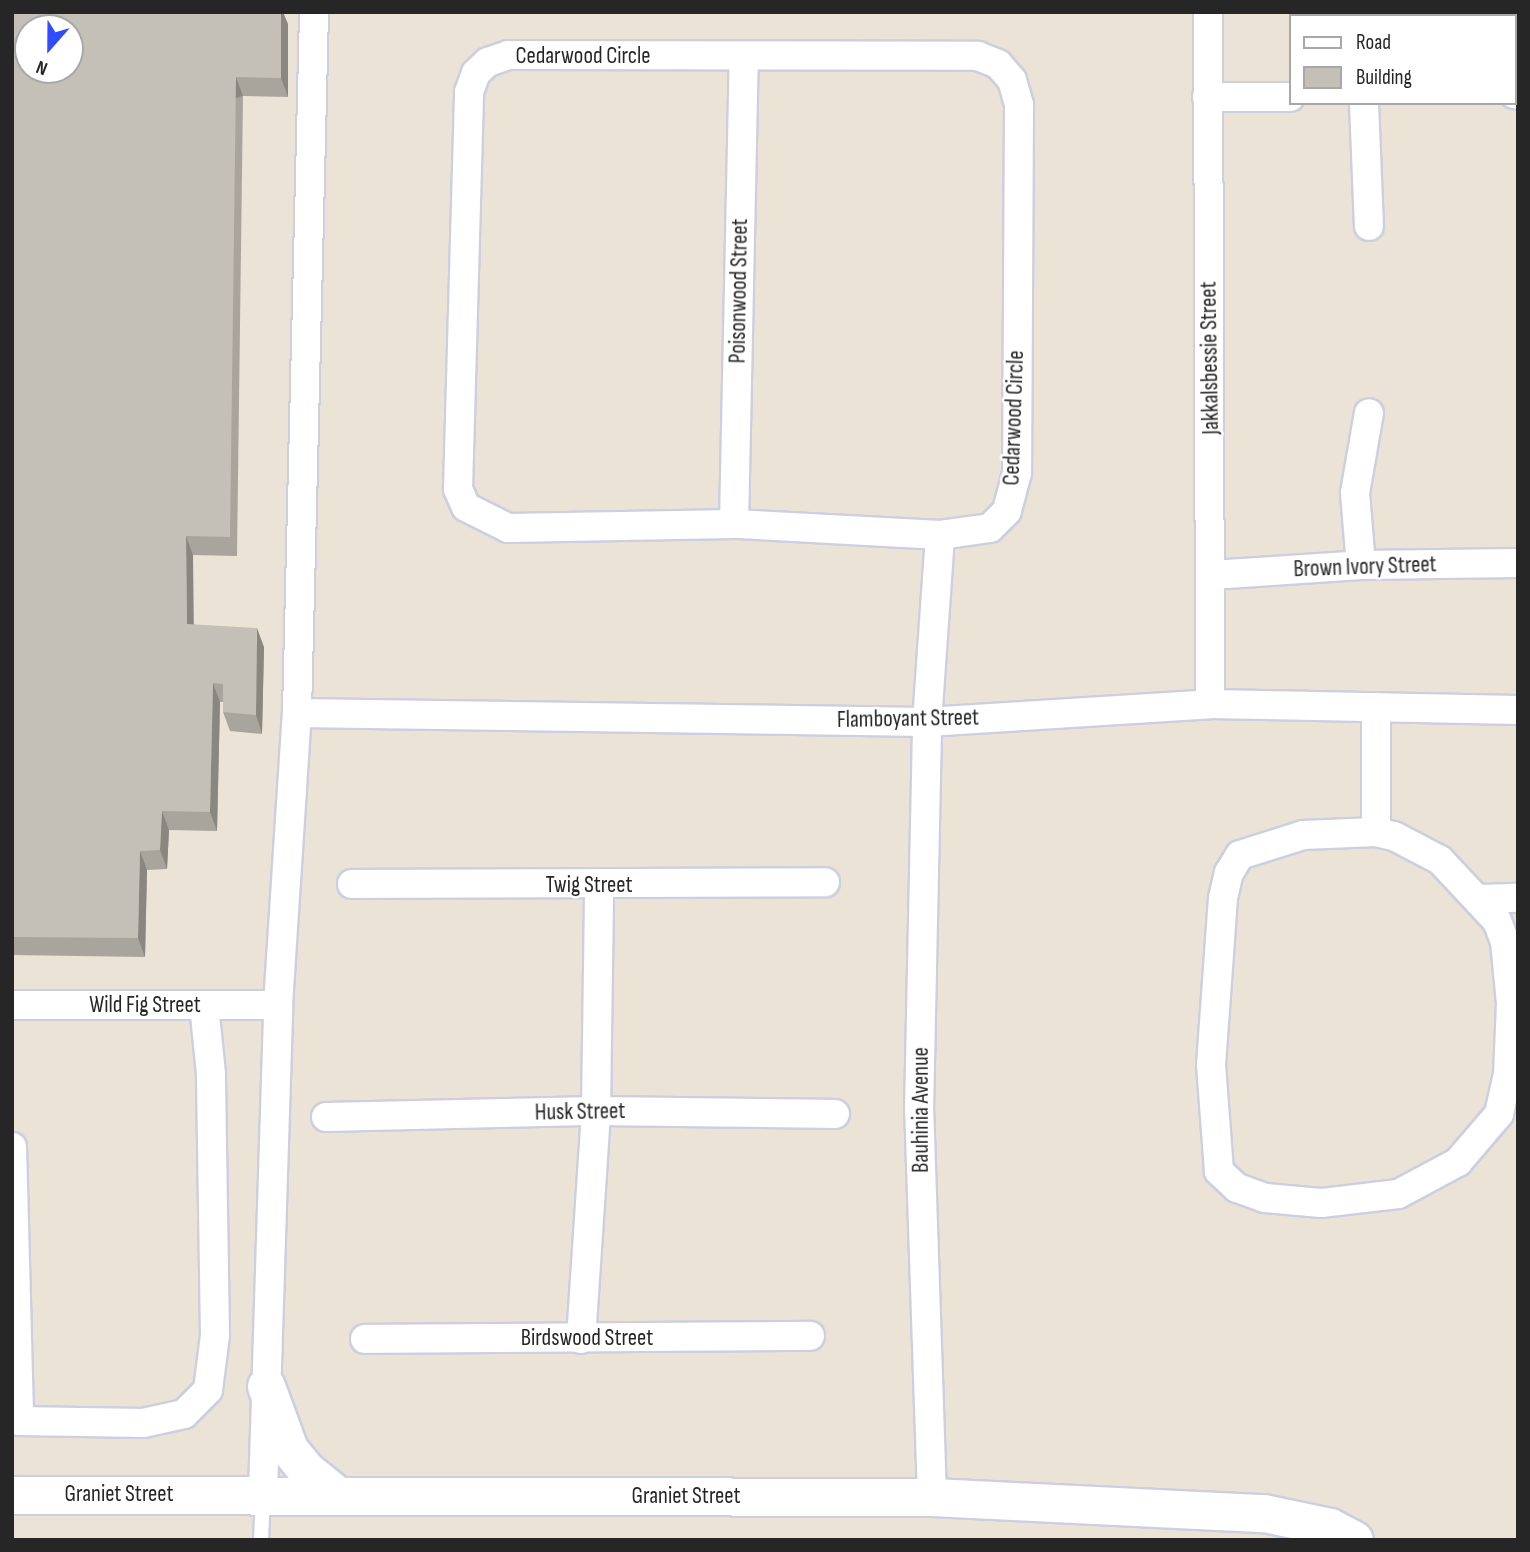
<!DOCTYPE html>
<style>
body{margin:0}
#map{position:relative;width:1530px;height:1552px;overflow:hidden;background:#ebe3d6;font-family:"Sofia Sans Condensed",sans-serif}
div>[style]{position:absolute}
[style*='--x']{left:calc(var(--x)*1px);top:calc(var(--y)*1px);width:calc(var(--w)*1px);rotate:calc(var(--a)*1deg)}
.roads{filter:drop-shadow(2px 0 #cccfe1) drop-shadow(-2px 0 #cccfe1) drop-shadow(0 2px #cccfe1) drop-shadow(0 -2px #cccfe1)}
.service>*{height:14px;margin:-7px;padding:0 7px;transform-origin:7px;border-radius:7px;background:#fff}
.minor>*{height:28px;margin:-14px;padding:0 14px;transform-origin:14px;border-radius:14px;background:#fff}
.tertiary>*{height:37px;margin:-18.5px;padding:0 18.5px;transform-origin:18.5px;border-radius:18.5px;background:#fff}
.wall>*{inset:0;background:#a9a59d}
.shaded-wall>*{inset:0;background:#8a8680;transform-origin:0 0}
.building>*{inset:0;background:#c5c0b7}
span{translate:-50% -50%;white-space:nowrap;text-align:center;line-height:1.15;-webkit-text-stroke:5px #fff;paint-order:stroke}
.street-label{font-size:23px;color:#262626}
.frame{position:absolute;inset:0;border:14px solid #262626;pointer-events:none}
.legend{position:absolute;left:1289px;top:14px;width:228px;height:91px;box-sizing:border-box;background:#fff;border:2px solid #a8a8a8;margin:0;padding:9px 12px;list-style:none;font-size:21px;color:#262626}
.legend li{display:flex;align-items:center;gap:14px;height:35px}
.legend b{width:35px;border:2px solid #a8a8a8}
.north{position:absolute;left:14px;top:14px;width:70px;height:70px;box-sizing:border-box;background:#fff;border:2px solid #a8a8a8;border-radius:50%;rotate:201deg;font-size:19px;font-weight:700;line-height:28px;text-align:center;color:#262626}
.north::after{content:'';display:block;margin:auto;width:24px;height:32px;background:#2f4cff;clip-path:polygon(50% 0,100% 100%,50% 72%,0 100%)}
</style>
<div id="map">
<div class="roads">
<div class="service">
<i style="--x:261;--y:1540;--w:44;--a:-87.4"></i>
</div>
<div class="minor">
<i style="--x:1208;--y:12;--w:692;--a:89.83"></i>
<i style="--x:1337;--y:16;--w:4;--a:-90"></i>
<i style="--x:1474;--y:16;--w:4;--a:-90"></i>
<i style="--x:508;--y:55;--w:470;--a:0.1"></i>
<i style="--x:978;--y:56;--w:22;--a:22"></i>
<i style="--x:998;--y:64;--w:21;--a:49"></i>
<i style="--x:1012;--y:80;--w:26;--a:74"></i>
<i style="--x:1019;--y:105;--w:368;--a:90.3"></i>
<i style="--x:1017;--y:473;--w:39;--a:105"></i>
<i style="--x:1007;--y:511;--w:24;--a:135"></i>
<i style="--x:990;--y:528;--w:50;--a:172"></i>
<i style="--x:940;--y:535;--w:206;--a:-176.9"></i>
<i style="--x:734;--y:524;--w:226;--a:179"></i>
<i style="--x:508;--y:528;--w:47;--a:-153.4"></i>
<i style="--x:466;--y:507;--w:20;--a:-114"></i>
<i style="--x:458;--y:489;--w:397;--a:-88.4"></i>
<i style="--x:469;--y:92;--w:20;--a:-70"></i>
<i style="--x:476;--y:73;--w:16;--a:-43"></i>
<i style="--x:488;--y:62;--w:21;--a:-19"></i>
<i style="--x:1514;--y:94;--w:4;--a:14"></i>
<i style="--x:1207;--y:97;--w:83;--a:0"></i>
<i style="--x:1364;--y:103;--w:123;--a:87.7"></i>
<i style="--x:734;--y:524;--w:467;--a:-88.8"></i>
<i style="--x:1361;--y:565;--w:72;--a:-94.8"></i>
<i style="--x:1355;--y:493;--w:81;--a:-80.1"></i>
<i style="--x:1212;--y:575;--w:149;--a:-3.8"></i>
<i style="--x:1361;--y:565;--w:157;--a:-0.7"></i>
<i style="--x:297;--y:713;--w:630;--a:0.82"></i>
<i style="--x:927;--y:722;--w:284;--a:-3.6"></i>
<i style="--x:1210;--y:704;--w:308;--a:1.1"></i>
<i style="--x:1376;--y:832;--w:18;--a:13"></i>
<i style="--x:1394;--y:836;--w:52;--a:27.6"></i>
<i style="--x:1440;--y:860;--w:83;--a:46.9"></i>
<i style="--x:1497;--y:921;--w:22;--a:69"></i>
<i style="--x:1505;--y:942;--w:61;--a:84.4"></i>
<i style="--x:1511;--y:1003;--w:71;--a:92.4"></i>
<i style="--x:1508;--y:1074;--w:41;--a:102.7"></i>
<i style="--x:1499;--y:1114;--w:63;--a:130.5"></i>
<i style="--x:1458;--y:1162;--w:68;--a:151.9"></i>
<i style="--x:1398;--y:1194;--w:78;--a:173.3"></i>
<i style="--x:1321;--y:1203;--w:56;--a:-174.9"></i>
<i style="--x:1265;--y:1198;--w:30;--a:-160"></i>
<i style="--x:1237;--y:1188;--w:25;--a:-137"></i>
<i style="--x:1219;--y:1171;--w:106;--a:-94.3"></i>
<i style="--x:1211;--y:1065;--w:167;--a:-85.9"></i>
<i style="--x:1223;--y:898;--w:26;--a:-77"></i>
<i style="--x:1229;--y:873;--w:21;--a:-59"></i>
<i style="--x:1240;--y:855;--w:66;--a:-17.6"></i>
<i style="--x:1303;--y:835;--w:73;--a:-2.4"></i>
<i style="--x:1376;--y:832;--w:125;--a:-90"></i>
<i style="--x:352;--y:884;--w:473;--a:-0.2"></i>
<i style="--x:1480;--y:899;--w:38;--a:-2"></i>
<i style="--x:12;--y:1005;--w:266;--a:0"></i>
<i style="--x:326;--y:1117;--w:270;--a:-1.3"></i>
<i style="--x:596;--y:1111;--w:239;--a:0.7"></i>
<i style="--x:12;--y:1147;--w:274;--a:88.5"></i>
<i style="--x:19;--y:1421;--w:124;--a:0.9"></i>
<i style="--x:143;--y:1423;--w:42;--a:-12.4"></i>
<i style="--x:184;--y:1414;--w:34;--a:-45"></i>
<i style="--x:208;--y:1390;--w:55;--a:-82.7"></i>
<i style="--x:215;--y:1335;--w:261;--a:-90.9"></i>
<i style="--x:211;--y:1074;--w:69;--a:-95.8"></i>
<i style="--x:365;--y:1339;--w:445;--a:-0.4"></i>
<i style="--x:581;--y:1339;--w:228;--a:-86.2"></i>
<i style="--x:596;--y:1111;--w:225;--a:-89.2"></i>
<i style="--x:263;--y:1493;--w:488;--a:-88.2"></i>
<i style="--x:278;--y:1005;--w:293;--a:-86.3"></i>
<i style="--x:297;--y:713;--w:701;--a:-88.61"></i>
<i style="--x:932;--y:1497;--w:386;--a:-91.9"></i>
<i style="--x:919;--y:1111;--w:389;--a:-88.8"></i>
<i style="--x:927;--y:722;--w:187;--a:-86"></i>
</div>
<div class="tertiary">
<i style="--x:266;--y:1386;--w:67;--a:69.9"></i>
<i style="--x:289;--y:1449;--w:26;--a:51"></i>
<i style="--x:305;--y:1469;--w:40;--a:39"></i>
<i style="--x:12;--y:1495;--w:920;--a:0.12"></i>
<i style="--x:932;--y:1497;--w:332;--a:2.8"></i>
<i style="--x:1264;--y:1513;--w:67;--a:12"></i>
<i style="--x:1330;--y:1527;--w:27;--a:28"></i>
</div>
</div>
<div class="wall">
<i style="clip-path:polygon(12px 12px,288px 24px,288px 97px,243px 96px,237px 556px,193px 555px,193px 624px,264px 647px,262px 734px,230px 731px,223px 712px,223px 702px,220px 702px,217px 831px,169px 830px,167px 869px,147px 870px,145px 957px,12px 955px)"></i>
</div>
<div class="shaded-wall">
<i style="clip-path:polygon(281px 12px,283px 12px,288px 24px,288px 97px,281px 78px)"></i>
<i style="left:236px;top:77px;width:20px;height:460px;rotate:70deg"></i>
<i style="clip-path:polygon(186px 536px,193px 555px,194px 643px,187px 624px)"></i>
<i style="clip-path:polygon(257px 628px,264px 647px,262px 734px,256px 715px)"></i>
<i style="clip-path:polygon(213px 683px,220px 702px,217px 831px,210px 812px)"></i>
<i style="clip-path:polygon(162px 811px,169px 830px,167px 869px,160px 850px)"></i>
<i style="clip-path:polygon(140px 851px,147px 870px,145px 957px,138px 938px)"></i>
</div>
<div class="building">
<i style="clip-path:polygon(evenodd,12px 12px,281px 12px,281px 78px,236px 77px,230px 537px,186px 536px,187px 624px,257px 628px,256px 715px,223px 712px,223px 684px,213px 683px,210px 812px,162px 811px,160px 850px,140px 851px,138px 938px,12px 937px,12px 12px,28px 28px,70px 28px,70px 70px,28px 70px,28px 28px)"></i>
</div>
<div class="street-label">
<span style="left:583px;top:56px">Cedarwood Circle</span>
<span style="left:739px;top:291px;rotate:-89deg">Poisonwood Street</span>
<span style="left:1210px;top:358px;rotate:-91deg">Jakkalsbessie Street</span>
<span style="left:1014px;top:418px;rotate:-88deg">Cedarwood Circle</span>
<span style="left:1365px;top:567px;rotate:-2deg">Brown Ivory Street</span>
<span style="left:908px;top:719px;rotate:-1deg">Flamboyant Street</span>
<span style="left:589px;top:885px">Twig Street</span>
<span style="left:145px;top:1005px">Wild Fig Street</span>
<span style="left:921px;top:1110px;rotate:-90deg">Bauhinia Avenue</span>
<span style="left:580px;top:1112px;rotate:-1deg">Husk Street</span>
<span style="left:587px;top:1338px">Birdswood Street</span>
<span style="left:119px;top:1494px">Graniet Street</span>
<span style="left:686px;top:1496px">Graniet Street</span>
</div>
<div class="frame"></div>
<ul class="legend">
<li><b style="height:9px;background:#fff"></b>Road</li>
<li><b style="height:19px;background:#c5c0b7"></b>Building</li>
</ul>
<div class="north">N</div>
</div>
